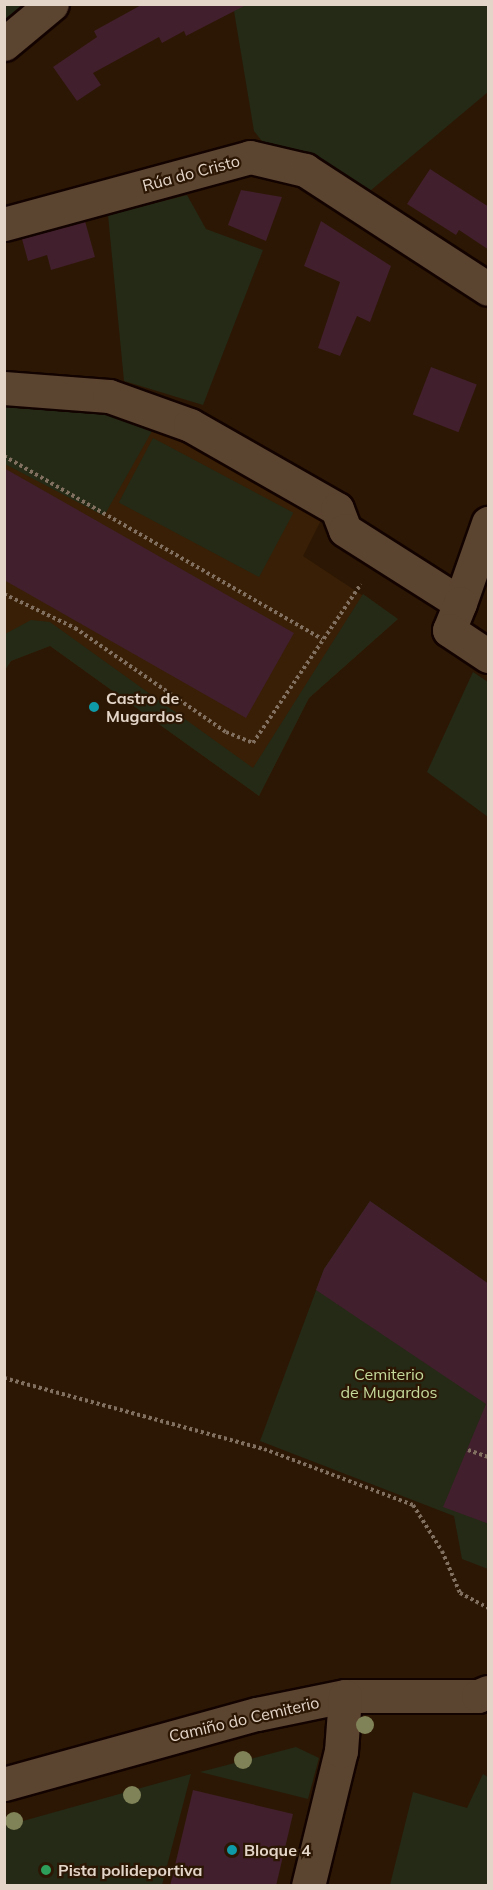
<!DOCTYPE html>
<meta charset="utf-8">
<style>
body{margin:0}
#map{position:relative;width:493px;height:1890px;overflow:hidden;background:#2c1704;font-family:Mulish,sans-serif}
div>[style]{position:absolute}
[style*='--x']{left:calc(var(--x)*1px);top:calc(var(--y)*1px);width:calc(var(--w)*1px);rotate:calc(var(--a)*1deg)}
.built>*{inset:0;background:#391f05}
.green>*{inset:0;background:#242a16;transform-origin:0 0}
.building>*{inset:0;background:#411f2c;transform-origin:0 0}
.path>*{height:4px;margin-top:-2px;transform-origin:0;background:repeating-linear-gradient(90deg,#816f5f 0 3px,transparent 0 6px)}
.roads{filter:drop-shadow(2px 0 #130300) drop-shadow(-2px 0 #130300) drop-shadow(0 2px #130300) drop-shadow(0 -2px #130300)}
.minor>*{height:33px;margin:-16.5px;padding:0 16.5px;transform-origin:16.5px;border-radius:16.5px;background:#5b4430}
.trees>*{width:18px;height:18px;margin:-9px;border-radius:50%;background:#808257}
.dots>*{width:16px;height:16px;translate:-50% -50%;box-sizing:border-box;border:3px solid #2c1704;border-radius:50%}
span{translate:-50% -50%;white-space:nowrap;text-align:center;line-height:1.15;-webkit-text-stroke:4.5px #2c1704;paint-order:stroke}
.street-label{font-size:16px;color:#e4d5c9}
.poi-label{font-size:16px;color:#e4d5c9;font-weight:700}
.left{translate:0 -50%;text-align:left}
.park-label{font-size:16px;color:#c5da9b}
.frame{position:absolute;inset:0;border:6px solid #e4d5c9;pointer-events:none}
</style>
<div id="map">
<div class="built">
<i style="clip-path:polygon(9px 406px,144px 418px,323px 516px,303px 556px,398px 619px,309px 698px,259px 796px,50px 646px,11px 661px,5px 670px,4px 407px)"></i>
</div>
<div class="green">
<i style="clip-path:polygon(5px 5px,33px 5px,5px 30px)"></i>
<i style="clip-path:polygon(233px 5px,488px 5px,488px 92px,370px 191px,322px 163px,265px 145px,254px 131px)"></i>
<i style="clip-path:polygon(187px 195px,206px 229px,263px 250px,203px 405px,124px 381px,108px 215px)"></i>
<i style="clip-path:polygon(45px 404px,103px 410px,156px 424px,104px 516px,5px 464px,5px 407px)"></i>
<i style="left:153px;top:438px;width:159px;height:73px;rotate:28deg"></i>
<i style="clip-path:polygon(363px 594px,398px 619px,309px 698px,259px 796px,50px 646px,11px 661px,5px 670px,5px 634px,31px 620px,50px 622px,253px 768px)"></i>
<i style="clip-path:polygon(473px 672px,488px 682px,488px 817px,427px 772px)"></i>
<i style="clip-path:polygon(370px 1201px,488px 1284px,488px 1569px,462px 1559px,454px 1516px,260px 1441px,324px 1269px)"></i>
<i style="clip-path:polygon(296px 1747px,319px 1758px,308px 1799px,200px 1772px)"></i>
<i style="clip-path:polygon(191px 1774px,162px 1885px,5px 1885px,5px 1826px)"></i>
<i style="clip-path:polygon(483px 1774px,488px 1777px,488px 1885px,390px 1885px,413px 1792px,467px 1808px)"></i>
</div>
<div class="building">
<i style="clip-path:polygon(143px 4px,248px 4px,186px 36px,184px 31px,162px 43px,159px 37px,93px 73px,101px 85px,77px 101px,53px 67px,97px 37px,94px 31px)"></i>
<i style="clip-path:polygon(430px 169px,489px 207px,489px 250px,459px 230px,456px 235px,407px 204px)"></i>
<i style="clip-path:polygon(241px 190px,282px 197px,266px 241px,228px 225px)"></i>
<i style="clip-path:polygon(85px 221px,95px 257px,51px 270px,47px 255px,28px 261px,22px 239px)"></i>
<i style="clip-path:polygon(321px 221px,391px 266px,370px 322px,357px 316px,340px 356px,318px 348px,340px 282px,304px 266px)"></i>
<i style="left:431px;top:367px;width:49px;height:51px;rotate:21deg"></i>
<i style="clip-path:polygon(4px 468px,294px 633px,246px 718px,4px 580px)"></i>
<i style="clip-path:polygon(370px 1201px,489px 1284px,489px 1524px,443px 1507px,486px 1404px,316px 1290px,324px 1269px)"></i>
<i style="clip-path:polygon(193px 1790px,293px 1814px,276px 1886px,170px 1886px)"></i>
</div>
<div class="path">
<i style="--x:4;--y:456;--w:367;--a:29.9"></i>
<i style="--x:4;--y:594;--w:79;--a:25.6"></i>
<i style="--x:75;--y:628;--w:183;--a:34.6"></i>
<i style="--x:226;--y:732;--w:29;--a:22"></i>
<i style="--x:253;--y:743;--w:192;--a:-55.8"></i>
<i style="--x:4;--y:1378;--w:270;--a:15.3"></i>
<i style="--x:264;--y:1449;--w:159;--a:20.6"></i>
<i style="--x:413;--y:1505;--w:54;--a:57.8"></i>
<i style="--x:442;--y:1551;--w:46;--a:66.8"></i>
<i style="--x:460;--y:1593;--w:32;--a:28"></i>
<i style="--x:468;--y:1450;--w:21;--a:19"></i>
</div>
<div class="roads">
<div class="minor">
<i style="--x:4;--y:44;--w:62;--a:-39.8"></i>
<i style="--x:4;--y:224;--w:255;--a:-15.2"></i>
<i style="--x:250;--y:157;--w:57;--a:13.3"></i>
<i style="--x:305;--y:170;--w:218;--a:33"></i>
<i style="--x:4;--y:388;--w:105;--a:4.4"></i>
<i style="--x:109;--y:396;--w:86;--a:19.7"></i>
<i style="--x:190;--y:425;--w:169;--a:29.7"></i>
<i style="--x:337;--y:509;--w:22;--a:69"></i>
<i style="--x:345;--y:530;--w:136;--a:32.4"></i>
<i style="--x:460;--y:603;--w:85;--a:-70.7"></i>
<i style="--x:460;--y:603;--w:29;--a:112"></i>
<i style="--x:449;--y:630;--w:47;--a:33.7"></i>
<i style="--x:4;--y:1784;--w:263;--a:-15.5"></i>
<i style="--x:257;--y:1714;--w:90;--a:-11.6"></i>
<i style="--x:345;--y:1696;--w:133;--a:0"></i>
<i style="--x:478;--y:1696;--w:11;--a:-22"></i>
<i style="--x:308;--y:1886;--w:139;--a:-76.3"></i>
<i style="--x:341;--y:1751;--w:55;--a:-85.8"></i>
</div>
</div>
<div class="trees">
<i style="left:365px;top:1725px"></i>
<i style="left:243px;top:1760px"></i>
<i style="left:132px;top:1795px"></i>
<i style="left:14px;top:1821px"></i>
</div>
<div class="dots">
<i style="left:94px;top:707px;background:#0f9aa8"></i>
<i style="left:232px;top:1850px;background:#0f9aa8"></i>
<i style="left:46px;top:1870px;background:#2e9e5b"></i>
</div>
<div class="street-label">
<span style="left:191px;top:173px;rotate:-15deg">Rúa do Cristo</span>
<span style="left:244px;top:1719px;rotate:-13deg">Camiño do Cemiterio</span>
</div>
<div class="poi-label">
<span class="left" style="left:106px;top:707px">Castro de<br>Mugardos</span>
<span class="left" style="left:244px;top:1850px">Bloque 4</span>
<span class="left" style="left:58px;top:1870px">Pista polideportiva</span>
</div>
<div class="park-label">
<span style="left:389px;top:1383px">Cemiterio<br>de Mugardos</span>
</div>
<div class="frame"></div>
</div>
